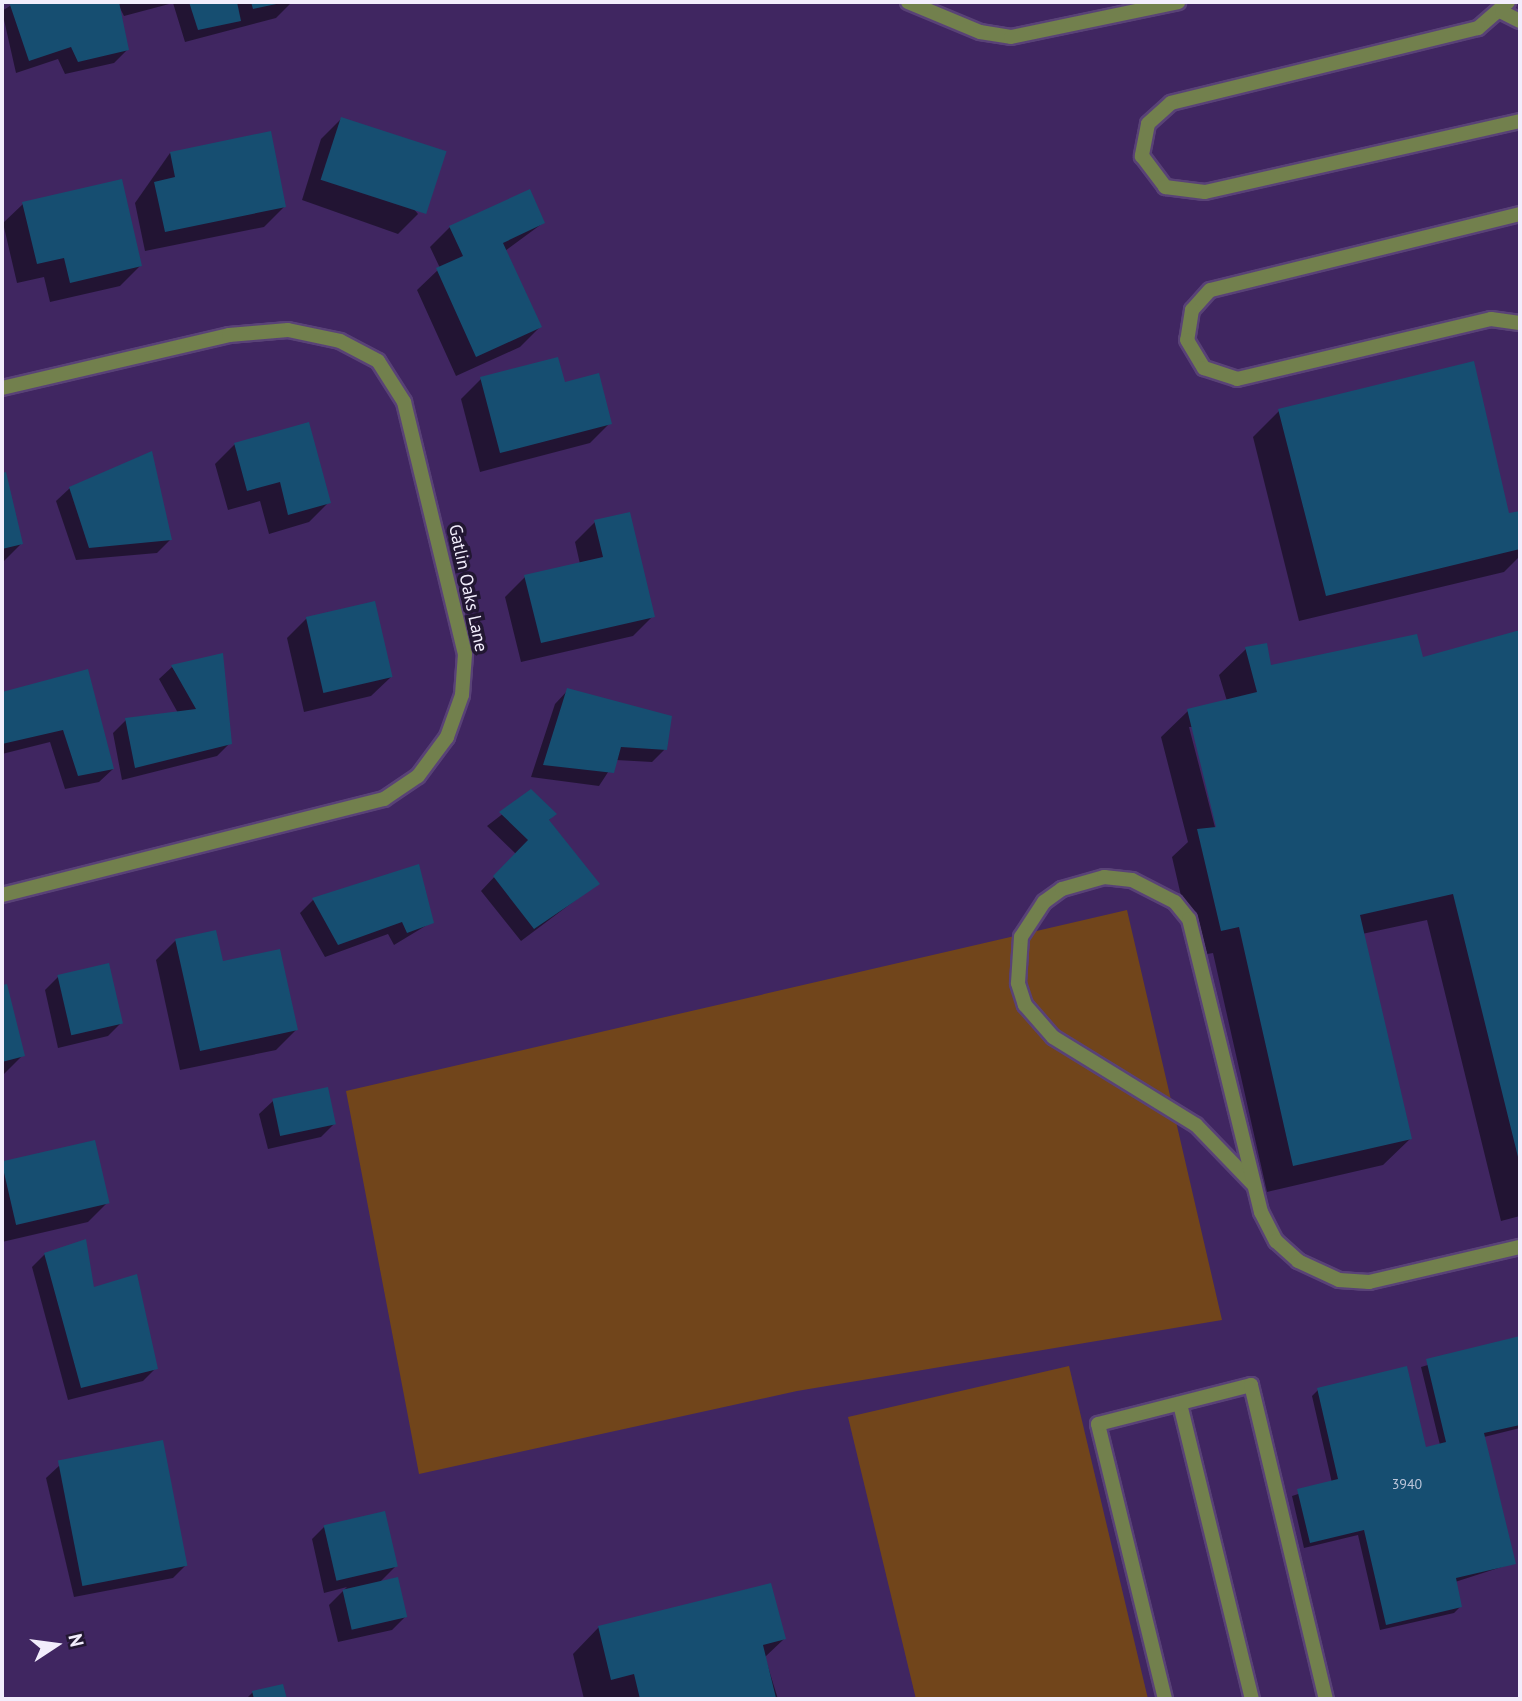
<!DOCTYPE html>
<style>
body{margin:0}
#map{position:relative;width:1522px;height:1701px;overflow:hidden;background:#402661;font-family:"PT Sans",sans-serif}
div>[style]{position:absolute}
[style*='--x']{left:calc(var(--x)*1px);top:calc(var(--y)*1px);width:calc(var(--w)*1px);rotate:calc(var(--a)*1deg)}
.green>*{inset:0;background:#71451b}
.shadow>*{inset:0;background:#0007}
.building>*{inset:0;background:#164e71;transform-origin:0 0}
.roads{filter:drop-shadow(2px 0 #594277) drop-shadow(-2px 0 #594277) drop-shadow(0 2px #594277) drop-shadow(0 -2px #594277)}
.service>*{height:14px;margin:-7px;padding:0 7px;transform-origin:7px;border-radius:7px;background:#72804d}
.minor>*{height:14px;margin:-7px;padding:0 7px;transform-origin:7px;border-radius:7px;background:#72804d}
span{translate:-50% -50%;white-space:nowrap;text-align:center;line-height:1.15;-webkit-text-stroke:7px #221732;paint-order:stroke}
.number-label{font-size:14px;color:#bbc5d9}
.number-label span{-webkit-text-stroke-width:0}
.street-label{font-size:18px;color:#f2edfc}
.frame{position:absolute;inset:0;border:4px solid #f2edfc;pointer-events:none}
.north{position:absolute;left:21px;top:1610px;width:70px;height:70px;-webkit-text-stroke:5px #221732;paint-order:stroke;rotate:77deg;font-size:19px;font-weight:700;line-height:28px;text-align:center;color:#f2edfc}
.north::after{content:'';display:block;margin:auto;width:24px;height:32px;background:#f2edfc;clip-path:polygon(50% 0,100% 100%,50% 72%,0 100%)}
</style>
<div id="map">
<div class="green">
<i style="clip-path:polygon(1127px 910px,1222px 1320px,797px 1391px,419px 1474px,346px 1091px)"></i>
<i style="clip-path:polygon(1069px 1366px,1148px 1699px,916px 1699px,848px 1417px)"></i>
</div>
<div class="shadow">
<i style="clip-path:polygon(16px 2px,292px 2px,276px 18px,185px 42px,173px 3px,124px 16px,118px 4px,127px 50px,114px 63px,65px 74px,58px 59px,16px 73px,2px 11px)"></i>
<i style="clip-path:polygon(341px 119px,418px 214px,398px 234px,302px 200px,321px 139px)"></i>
<i style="clip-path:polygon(170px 153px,284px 207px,264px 227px,145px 251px,135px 203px)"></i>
<i style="clip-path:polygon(23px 204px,140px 266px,120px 286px,50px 302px,44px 277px,17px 283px,3px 223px)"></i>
<i style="clip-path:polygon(543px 223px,505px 251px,540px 327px,520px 347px,456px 376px,417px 290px,440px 268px,430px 247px,450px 227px)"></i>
<i style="clip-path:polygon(481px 379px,564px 384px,610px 423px,590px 443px,480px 472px,461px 399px)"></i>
<i style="clip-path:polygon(1279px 411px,1508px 515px,1520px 512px,1520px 556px,1504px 572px,1299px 621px,1253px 437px)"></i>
<i style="clip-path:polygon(235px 444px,329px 502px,309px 522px,269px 534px,260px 501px,228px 510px,215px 464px)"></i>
<i style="clip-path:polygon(5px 474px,21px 544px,2px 563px,2px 475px)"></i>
<i style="clip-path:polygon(70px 488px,170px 540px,157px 553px,76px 560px,56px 501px)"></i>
<i style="clip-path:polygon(595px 522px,653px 616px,633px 636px,521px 662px,505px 597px,525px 577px,580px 564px,575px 542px)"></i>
<i style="clip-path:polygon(307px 618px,391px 677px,371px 696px,304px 712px,287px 638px)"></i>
<i style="clip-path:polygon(evenodd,1520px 632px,1520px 1216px,1501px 1221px,1427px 920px,1362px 934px,1410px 1139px,1383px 1165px,1267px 1192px,1213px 953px,1195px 956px,1172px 857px,1188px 842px,1161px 737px,1188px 711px,1227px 701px,1219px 675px,1246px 649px,1269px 667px,1422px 659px,1520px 632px,1189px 727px,1193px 727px,1220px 835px,1217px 835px,1189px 727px)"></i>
<i style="clip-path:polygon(172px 667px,230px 743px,217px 756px,122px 780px,113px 733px,126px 720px,178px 713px,159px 679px)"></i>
<i style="clip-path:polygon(87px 671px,113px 769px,99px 782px,65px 789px,50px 742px,2px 754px,2px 694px)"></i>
<i style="clip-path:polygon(568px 690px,665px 749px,652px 762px,616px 760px,599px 786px,531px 777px,555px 704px)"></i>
<i style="clip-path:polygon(531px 792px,555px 814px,548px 821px,597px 884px,521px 941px,481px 891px,516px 854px,487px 826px)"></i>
<i style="clip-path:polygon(313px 900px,432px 922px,394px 945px,388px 934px,325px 957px,300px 913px)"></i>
<i style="clip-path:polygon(176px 940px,296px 1030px,276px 1050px,180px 1070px,156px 960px)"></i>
<i style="clip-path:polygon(58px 977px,121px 1023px,108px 1036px,58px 1048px,45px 990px)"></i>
<i style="clip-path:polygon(6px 986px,23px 1055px,2px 1076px,2px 987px)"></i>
<i style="clip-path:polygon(273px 1101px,334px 1124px,321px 1137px,268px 1149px,259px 1114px)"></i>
<i style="clip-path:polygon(94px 1142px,108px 1202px,88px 1222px,2px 1242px,2px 1164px)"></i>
<i style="clip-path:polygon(45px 1254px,93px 1289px,156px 1368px,143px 1381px,68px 1400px,32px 1267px)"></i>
<i style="clip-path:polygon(1520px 1338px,1520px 1428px,1484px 1437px,1514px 1563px,1455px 1582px,1460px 1607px,1454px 1613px,1380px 1630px,1358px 1535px,1304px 1548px,1292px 1496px,1332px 1483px,1312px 1396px,1318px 1390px,1425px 1449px,1440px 1445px,1421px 1367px)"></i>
<i style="clip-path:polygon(60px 1465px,186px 1565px,173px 1578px,74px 1597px,46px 1478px)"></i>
<i style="clip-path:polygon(325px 1526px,396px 1566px,378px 1584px,405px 1617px,392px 1630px,338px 1642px,329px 1605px,347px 1587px,324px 1593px,312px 1539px)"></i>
<i style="clip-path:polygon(599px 1627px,784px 1639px,765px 1657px,778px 1699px,584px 1699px,573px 1654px)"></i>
<i style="clip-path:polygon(282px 1686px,285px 1699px,246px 1699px,253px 1692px)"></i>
</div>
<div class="building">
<i style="clip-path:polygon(9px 2px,119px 2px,129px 50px,78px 62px,71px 47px,29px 61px)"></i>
<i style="clip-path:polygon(189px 2px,237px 2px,241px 21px,198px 30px)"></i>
<i style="clip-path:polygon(251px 2px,281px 2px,281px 3px,253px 9px)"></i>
<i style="left:341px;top:117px;width:111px;height:66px;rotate:18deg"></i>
<i style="clip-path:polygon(271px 131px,286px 207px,165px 232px,154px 182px,175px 177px,170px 152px)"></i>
<i style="clip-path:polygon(122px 179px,142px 266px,70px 283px,64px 258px,37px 264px,22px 202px)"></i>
<i style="clip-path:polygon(530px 189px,545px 223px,503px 243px,542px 327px,476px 357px,436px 268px,463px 256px,449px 226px)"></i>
<i style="clip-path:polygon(558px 357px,565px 382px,599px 373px,612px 424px,500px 453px,480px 377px)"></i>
<i style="clip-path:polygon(1474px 361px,1509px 513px,1520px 511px,1520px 549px,1326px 596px,1278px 409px)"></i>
<i style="clip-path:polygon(309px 422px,331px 503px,288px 515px,280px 482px,247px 491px,234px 443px)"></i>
<i style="clip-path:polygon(152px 451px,172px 540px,89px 548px,69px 487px)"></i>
<i style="clip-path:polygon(6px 472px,23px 544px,2px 549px,2px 473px)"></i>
<i style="clip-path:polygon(630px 512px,655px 617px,541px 643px,524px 575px,603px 557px,594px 520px)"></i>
<i style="left:375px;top:601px;width:78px;height:71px;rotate:77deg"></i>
<i style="clip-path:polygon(1520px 630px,1520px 1165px,1453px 894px,1360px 915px,1412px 1139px,1293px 1166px,1239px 927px,1221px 931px,1197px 829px,1216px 827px,1187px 709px,1257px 692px,1245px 647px,1267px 643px,1271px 665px,1417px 634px,1423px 657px)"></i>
<i style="clip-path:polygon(223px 653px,232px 744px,135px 768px,125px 718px,196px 709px,171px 665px)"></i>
<i style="clip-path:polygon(88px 669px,114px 769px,78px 776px,63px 730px,2px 744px,2px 692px)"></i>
<i style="clip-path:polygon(567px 688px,672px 716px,667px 750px,621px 747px,614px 773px,543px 765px)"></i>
<i style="clip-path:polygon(531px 789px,557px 814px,549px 820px,600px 884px,534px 929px,493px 876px,528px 840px,499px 812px)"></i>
<i style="clip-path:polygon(419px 864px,434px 923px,407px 933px,402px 922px,338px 945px,312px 898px)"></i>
<i style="clip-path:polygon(216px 930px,223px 961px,280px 949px,298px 1030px,200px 1051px,175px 939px)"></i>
<i style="left:109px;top:963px;width:62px;height:53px;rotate:77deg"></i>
<i style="clip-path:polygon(7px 984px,25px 1056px,2px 1062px,2px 985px)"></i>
<i style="left:328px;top:1087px;width:38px;height:57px;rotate:78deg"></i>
<i style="left:95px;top:1140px;width:65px;height:96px;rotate:77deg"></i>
<i style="clip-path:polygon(86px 1239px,94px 1287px,137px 1274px,158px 1369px,81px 1388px,44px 1253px)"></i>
<i style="clip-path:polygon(1520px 1336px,1520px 1425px,1484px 1433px,1516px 1564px,1456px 1578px,1462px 1607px,1386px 1625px,1364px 1530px,1310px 1543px,1297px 1489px,1338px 1479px,1317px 1388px,1407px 1366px,1426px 1447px,1446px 1442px,1426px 1359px)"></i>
<i style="left:163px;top:1440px;width:128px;height:107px;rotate:79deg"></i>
<i style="left:385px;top:1511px;width:57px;height:63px;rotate:77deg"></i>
<i style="left:398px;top:1577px;width:41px;height:57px;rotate:77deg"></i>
<i style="clip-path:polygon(771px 1583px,786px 1639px,763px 1645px,776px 1698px,784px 1699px,640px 1699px,634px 1674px,611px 1680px,598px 1626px)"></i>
<i style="clip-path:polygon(283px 1684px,287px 1699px,254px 1699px,252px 1691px)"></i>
</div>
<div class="roads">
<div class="service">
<i style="--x:908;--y:2;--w:78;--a:22.6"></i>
<i style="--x:980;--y:32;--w:31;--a:9"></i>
<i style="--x:1011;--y:37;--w:171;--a:-11.8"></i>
<i style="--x:1508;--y:2;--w:40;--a:139"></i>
<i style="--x:1478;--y:28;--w:316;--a:166.3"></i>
<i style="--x:1171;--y:103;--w:31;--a:138"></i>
<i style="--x:1148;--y:124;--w:33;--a:101"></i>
<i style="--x:1142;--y:156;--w:39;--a:53"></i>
<i style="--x:1165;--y:187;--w:40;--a:7.1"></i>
<i style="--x:1205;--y:192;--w:323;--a:-12.7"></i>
<i style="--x:1502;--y:12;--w:20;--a:27"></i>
<i style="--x:1520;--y:214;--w:319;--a:166.2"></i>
<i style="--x:1210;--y:290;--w:27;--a:132"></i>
<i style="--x:1192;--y:310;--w:30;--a:99"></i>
<i style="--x:1187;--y:340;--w:33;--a:59"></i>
<i style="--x:1204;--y:368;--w:35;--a:18"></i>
<i style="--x:1237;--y:379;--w:261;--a:-13.3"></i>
<i style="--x:1491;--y:319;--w:29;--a:8"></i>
<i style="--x:1254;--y:1185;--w:83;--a:-134"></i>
<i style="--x:1196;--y:1125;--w:168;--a:-148.4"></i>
<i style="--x:1053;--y:1037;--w:43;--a:-131.2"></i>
<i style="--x:1025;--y:1005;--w:23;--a:-108"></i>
<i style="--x:1018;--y:983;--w:46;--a:-86.3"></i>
<i style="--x:1021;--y:937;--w:42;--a:-56.7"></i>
<i style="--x:1044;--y:902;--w:22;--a:-36"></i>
<i style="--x:1062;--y:889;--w:44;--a:-15.9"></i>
<i style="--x:1104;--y:877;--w:28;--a:6"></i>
<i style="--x:1132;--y:880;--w:48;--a:27.1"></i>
<i style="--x:1175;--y:902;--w:22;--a:51"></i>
<i style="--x:1189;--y:919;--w:302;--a:76.2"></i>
<i style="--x:1261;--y:1212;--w:33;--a:63"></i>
<i style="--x:1276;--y:1241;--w:30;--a:42"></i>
<i style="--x:1298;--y:1261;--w:45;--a:24.9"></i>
<i style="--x:1339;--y:1280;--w:30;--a:4"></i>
<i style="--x:1369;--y:1282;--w:155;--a:-13.1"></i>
<i style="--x:1180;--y:1404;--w:304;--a:76.3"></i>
<i style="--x:1165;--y:1699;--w:283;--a:-103.7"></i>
<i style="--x:1098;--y:1424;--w:158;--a:-14.3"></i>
<i style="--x:1251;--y:1385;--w:323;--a:76.6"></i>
</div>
<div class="minor">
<i style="--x:2;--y:388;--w:233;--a:-13.1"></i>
<i style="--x:229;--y:335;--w:59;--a:-4.8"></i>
<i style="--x:288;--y:330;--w:53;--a:11.9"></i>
<i style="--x:340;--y:341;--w:43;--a:27.8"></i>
<i style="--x:378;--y:361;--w:49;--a:57.6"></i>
<i style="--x:404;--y:402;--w:259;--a:76.4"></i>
<i style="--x:465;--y:654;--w:41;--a:94.2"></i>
<i style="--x:462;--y:695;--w:45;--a:109.7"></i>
<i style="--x:447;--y:737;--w:49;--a:126.6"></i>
<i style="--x:418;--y:776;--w:41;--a:145.9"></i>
<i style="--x:384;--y:799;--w:394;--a:165.9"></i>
</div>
</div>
<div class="number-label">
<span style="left:1407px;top:1484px">3940</span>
</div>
<div class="street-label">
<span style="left:468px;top:588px;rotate:78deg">Gatlin Oaks Lane</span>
</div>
<div class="frame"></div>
<div class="north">N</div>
</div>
